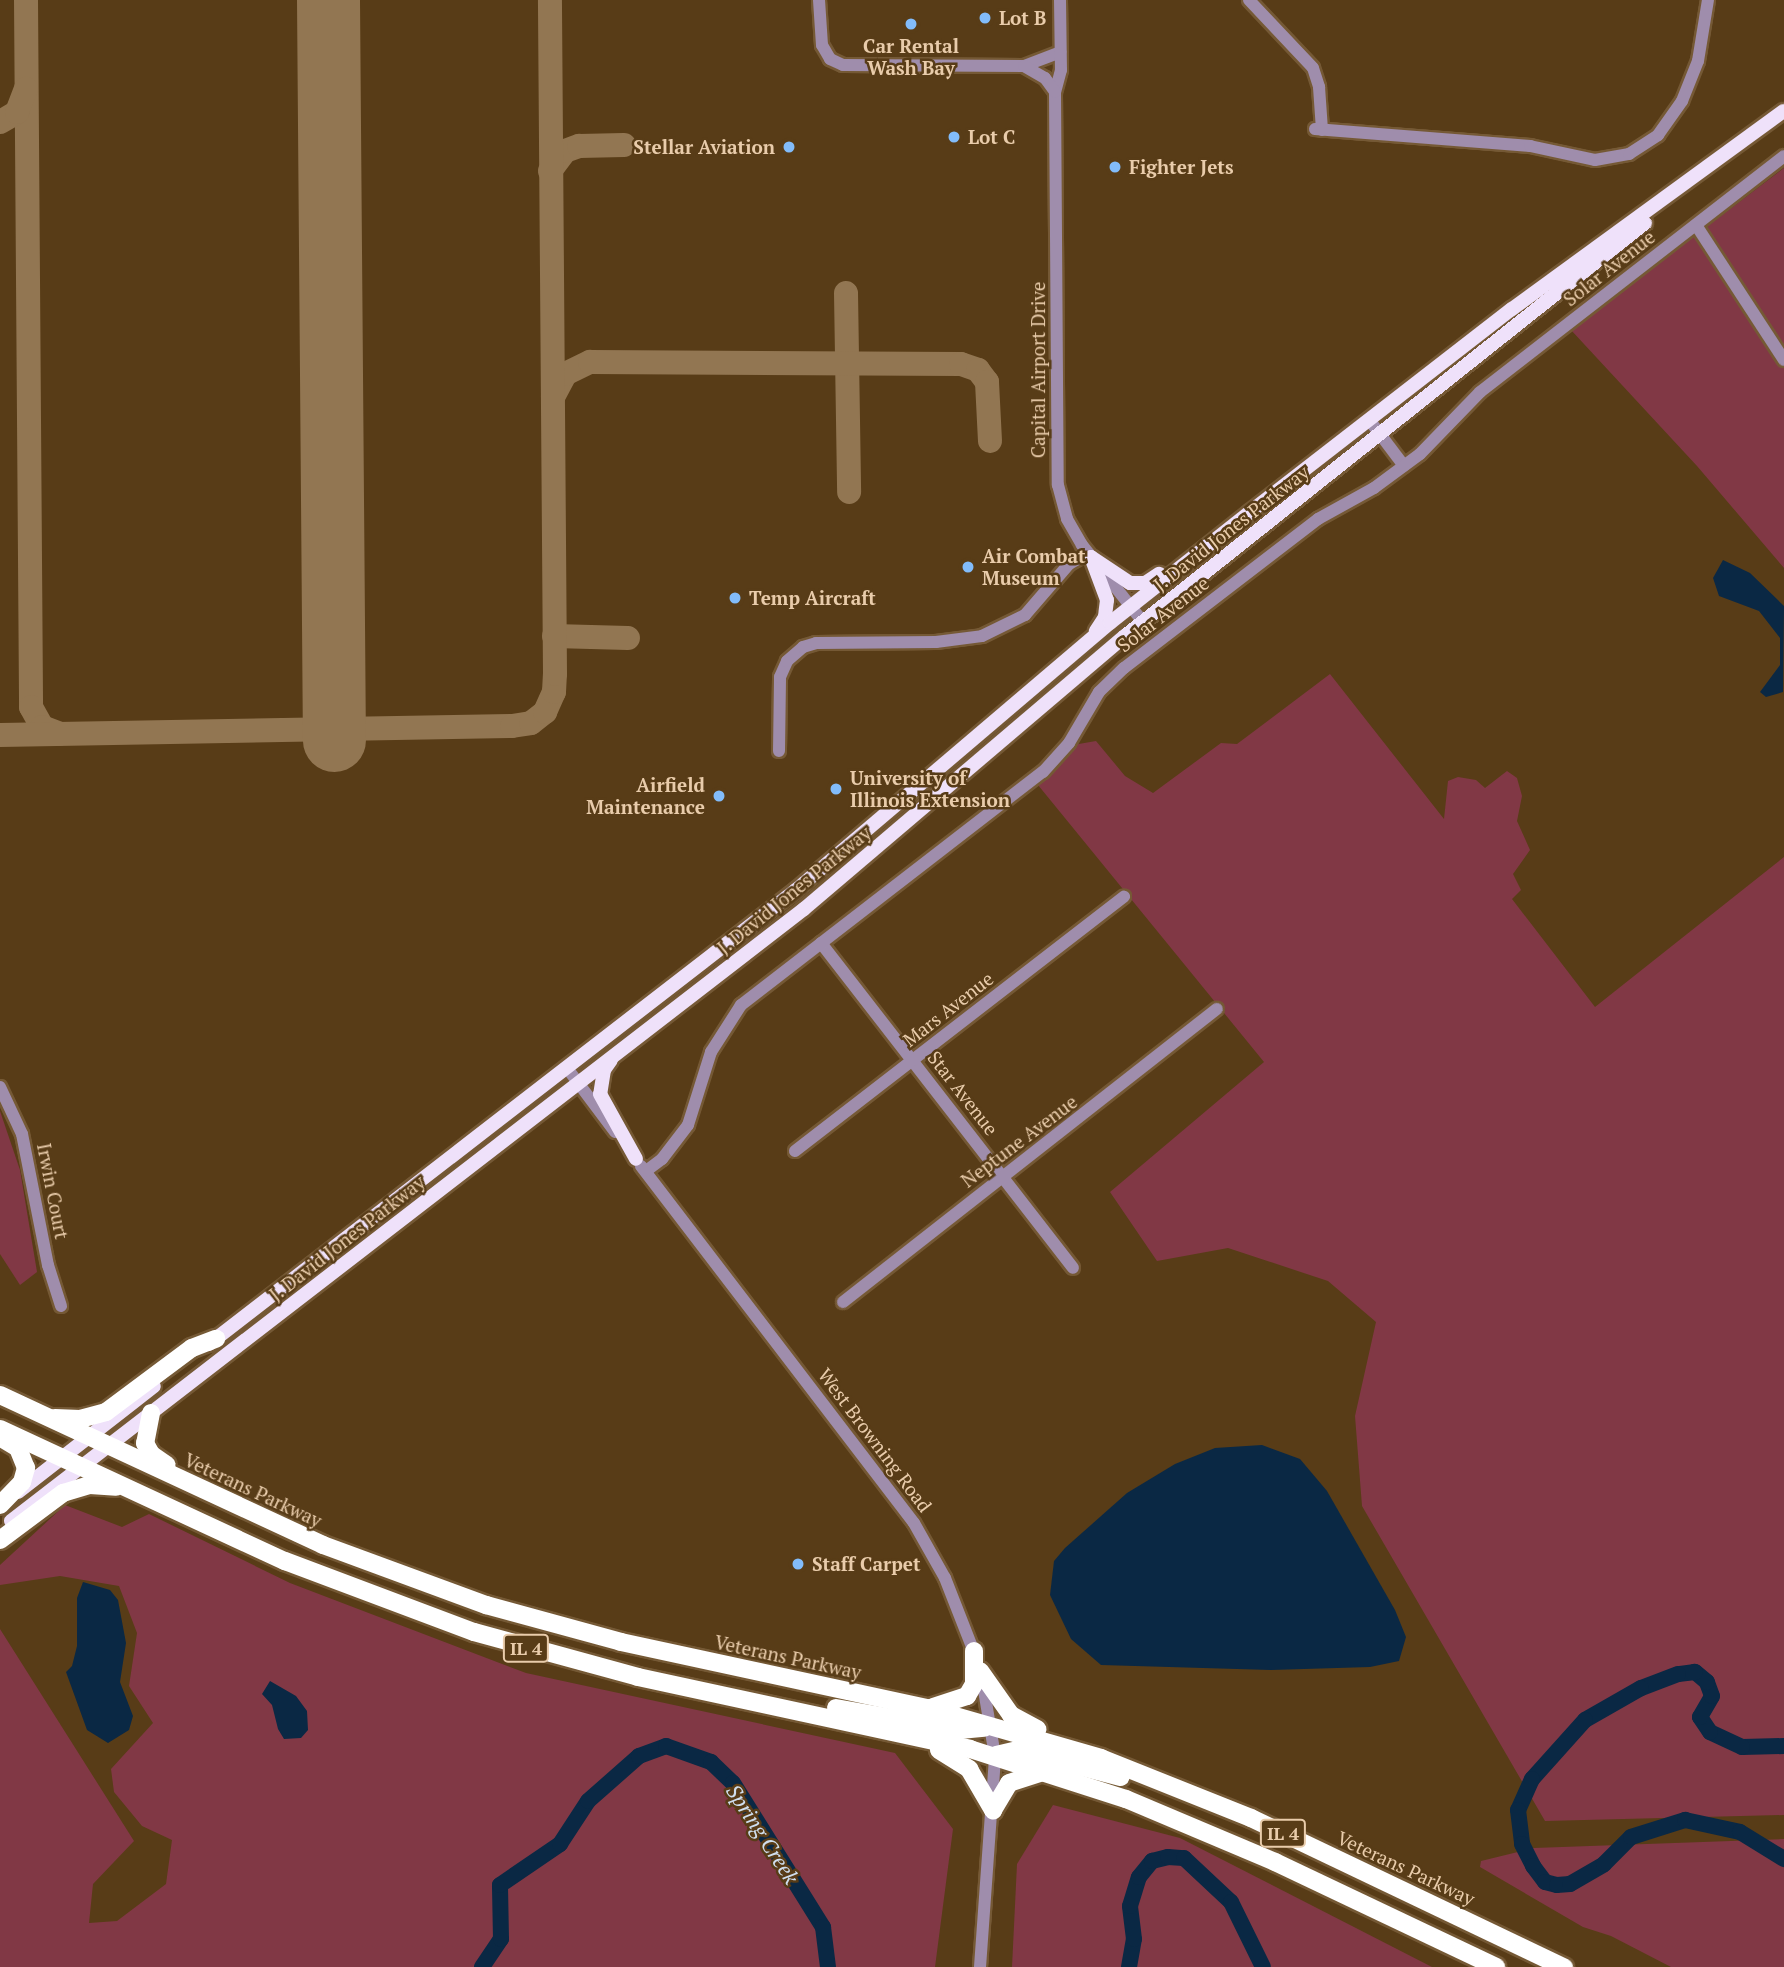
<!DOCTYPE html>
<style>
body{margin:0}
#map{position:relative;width:1784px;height:1967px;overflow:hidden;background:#583c17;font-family:"PT Serif",serif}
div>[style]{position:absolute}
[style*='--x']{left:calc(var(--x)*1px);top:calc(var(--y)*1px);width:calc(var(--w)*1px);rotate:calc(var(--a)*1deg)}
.green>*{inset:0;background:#813845}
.water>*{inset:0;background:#0a2844}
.river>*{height:16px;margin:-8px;padding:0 8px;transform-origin:8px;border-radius:8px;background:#0a2844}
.taxiway>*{height:24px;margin:-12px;padding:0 12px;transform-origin:12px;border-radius:12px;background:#927652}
.runway>*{height:63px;margin:-31.5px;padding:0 31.5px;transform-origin:31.5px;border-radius:31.5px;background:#927652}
.roads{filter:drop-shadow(2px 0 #755935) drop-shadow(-2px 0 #755935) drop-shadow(0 2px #755935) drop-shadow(0 -2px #755935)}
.minor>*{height:12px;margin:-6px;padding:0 6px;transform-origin:6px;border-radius:6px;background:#9f8dac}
.major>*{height:14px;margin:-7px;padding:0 7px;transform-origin:7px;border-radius:7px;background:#efe1fa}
.highway>*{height:18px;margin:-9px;padding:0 9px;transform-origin:9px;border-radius:9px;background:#fff}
.dots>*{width:19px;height:19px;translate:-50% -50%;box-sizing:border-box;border:4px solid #583c17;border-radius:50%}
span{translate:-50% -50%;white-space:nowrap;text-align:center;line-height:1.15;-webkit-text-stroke:5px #583c17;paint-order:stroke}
.shield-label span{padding:2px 5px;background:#583c17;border:2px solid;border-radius:5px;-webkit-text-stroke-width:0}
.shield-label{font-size:18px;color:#e9ccab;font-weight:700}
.poi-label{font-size:19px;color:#e9ccab;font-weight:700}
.left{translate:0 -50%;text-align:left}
.right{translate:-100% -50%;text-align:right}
.street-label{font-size:19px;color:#e9ccab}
.water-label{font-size:21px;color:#cfdeee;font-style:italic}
</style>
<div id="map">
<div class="green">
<i style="clip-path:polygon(1784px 168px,1784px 568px,1697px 466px,1571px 330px)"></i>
<i style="clip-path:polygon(1330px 674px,1444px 819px,1448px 781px,1458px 777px,1476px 780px,1485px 788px,1507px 771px,1517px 778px,1522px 796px,1517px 821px,1530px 850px,1513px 874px,1521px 890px,1512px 899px,1595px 1007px,1784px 857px,1784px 1815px,1545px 1821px,1362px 1506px,1355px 1416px,1376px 1322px,1328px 1281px,1228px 1248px,1157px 1261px,1110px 1192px,1264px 1062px,1038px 785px,1073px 745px,1096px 741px,1125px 776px,1153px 793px,1221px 743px,1237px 744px)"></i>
<i style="clip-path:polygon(0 1111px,20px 1170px,37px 1272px,20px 1285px,0 1254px)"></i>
<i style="clip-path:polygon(65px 1505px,122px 1527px,149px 1514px,290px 1583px,526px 1673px,895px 1753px,953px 1829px,935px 1967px,0 1967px,0 1629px,134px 1841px,93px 1884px,89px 1923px,117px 1921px,166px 1884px,172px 1840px,142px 1826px,114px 1792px,111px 1769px,153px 1723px,129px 1686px,137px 1633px,119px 1586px,60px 1576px,0 1585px,0 1565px)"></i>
<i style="clip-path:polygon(1053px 1805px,1180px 1838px,1432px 1967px,1012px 1967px,1017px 1864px)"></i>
<i style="clip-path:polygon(1784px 1839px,1784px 1967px,1671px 1967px,1611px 1936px,1583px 1927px,1480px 1867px,1481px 1861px,1534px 1848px)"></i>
</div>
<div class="water">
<i style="clip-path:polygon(1723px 560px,1750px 573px,1784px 606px,1783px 692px,1766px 697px,1760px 692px,1780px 665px,1780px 638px,1759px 611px,1719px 596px,1713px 578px)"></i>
<i style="clip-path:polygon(1262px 1445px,1300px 1459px,1327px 1491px,1395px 1610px,1406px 1637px,1399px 1661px,1370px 1667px,1271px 1670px,1101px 1665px,1071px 1639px,1050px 1595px,1054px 1561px,1065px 1548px,1127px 1493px,1175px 1464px,1215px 1448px)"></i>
<i style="clip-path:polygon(83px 1582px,110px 1590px,118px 1600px,126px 1643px,120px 1682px,133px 1716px,129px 1730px,108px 1743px,87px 1730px,66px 1672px,72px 1666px,77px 1646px,77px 1598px)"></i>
<i style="clip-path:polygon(270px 1681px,296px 1696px,307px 1711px,308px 1730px,301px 1738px,284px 1739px,278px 1729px,272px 1705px,262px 1694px)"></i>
</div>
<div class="river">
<i style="--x:1784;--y:1746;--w:42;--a:178.6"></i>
<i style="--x:1742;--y:1747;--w:35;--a:-155"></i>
<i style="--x:1710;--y:1732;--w:18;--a:-124"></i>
<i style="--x:1700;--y:1717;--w:24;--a:-60"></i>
<i style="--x:1712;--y:1696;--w:15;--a:-110"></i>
<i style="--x:1707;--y:1682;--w:16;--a:-140"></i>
<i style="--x:1695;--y:1672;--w:17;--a:173"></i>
<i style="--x:1678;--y:1674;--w:40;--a:159"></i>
<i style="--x:1641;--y:1688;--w:64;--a:150.3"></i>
<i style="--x:1585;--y:1720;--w:79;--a:131.9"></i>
<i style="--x:1532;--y:1779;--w:34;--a:114"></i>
<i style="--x:1518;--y:1810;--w:34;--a:83"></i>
<i style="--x:1522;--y:1844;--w:25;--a:63"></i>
<i style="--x:1533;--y:1866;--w:20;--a:53"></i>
<i style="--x:1545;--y:1882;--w:12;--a:14"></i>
<i style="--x:1557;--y:1885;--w:13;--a:-4"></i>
<i style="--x:1570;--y:1884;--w:39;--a:-30"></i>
<i style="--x:1604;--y:1864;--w:38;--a:-45"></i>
<i style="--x:1631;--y:1837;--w:57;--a:-17.5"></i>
<i style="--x:1685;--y:1820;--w:56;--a:12.3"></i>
<i style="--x:1740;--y:1832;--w:52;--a:31.5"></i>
<i style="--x:482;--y:1967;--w:34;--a:-56"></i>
<i style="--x:501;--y:1939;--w:54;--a:-91.1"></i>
<i style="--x:500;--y:1885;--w:73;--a:-34.3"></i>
<i style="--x:560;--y:1844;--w:51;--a:-56.9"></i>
<i style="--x:588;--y:1801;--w:68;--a:-41.4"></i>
<i style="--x:639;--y:1756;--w:29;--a:-20"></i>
<i style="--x:666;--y:1746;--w:48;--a:19.6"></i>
<i style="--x:711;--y:1762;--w:30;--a:44"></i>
<i style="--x:733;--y:1783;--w:170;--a:58"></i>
<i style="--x:823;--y:1927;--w:40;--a:82.9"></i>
<i style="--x:1129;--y:1967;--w:28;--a:-80"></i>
<i style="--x:1134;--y:1939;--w:33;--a:-97"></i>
<i style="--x:1130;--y:1906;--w:30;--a:-73"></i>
<i style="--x:1139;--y:1877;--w:21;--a:-51"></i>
<i style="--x:1152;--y:1861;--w:16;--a:-14"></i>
<i style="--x:1168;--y:1857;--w:16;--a:4"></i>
<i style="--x:1184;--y:1858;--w:64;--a:43.1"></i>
<i style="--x:1231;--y:1902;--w:72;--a:63.8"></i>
</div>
<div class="taxiway">
<i style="--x:26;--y:0;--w:707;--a:89.59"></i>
<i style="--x:31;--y:707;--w:23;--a:61"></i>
<i style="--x:42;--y:727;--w:19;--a:21"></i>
<i style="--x:0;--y:122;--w:20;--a:-30"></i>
<i style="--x:17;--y:112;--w:25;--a:-69"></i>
<i style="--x:550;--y:171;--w:25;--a:-53"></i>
<i style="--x:565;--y:151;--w:15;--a:-20"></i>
<i style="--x:579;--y:146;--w:45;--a:-1.3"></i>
<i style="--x:846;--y:293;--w:199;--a:89.1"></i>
<i style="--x:553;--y:397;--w:26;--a:-62"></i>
<i style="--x:565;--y:374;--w:28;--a:-26"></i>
<i style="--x:590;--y:362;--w:371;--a:0.3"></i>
<i style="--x:961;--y:364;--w:18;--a:19"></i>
<i style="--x:978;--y:370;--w:15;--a:53"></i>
<i style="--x:987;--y:382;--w:59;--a:87.1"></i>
<i style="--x:554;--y:636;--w:74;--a:1.5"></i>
<i style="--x:0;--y:735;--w:512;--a:-1.01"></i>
<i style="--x:512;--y:726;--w:19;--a:-9"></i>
<i style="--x:531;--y:723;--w:18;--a:-38"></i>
<i style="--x:545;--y:712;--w:22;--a:-66"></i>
<i style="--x:554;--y:692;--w:18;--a:-87"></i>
<i style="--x:555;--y:674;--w:674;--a:-90.43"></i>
</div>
<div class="runway">
<i style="--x:328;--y:0;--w:740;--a:89.54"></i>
</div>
<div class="roads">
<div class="minor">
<i style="--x:819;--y:0;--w:45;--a:86.2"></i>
<i style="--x:822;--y:45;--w:16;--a:60"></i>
<i style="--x:830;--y:59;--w:14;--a:25"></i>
<i style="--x:843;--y:65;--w:181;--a:0.3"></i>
<i style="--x:1024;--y:66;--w:39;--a:-21"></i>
<i style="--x:1060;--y:0;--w:70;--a:89.2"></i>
<i style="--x:1061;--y:70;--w:23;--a:105"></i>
<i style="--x:1055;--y:92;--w:393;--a:89.6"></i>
<i style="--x:1058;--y:485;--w:35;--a:75"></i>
<i style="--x:1067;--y:519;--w:30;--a:60"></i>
<i style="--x:1082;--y:545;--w:98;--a:51.6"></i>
<i style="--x:1249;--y:0;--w:93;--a:46.7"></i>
<i style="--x:1313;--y:68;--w:20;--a:72"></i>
<i style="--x:1319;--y:87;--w:43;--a:86"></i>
<i style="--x:1024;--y:66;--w:24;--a:30"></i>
<i style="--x:1045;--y:78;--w:17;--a:54"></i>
<i style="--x:1315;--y:129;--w:216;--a:4.5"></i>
<i style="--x:1530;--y:146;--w:66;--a:12.2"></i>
<i style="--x:1595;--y:160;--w:35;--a:-10"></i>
<i style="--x:1629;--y:154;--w:35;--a:-33"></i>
<i style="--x:1658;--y:135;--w:42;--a:-54.8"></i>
<i style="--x:1682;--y:101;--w:43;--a:-68.2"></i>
<i style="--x:1698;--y:61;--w:62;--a:-80.7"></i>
<i style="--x:1696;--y:225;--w:161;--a:56.9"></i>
<i style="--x:1370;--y:421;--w:56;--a:52.9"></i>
<i style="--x:779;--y:751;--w:74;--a:-89.2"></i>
<i style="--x:780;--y:677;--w:17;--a:-66"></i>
<i style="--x:787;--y:661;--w:21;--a:-41"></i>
<i style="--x:803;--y:647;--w:14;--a:-17"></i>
<i style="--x:816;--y:643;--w:120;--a:-0.5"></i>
<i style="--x:936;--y:642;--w:46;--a:-7.4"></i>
<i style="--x:982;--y:636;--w:48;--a:-26"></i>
<i style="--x:1025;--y:615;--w:67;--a:-49.2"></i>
<i style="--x:1069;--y:564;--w:22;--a:-30"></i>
<i style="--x:821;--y:943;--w:411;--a:52.2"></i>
<i style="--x:567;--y:1068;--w:80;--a:53.1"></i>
<i style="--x:0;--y:1087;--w:52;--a:64.9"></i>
<i style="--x:22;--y:1134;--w:134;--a:78.8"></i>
<i style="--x:48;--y:1265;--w:43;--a:72.4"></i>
<i style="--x:795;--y:1151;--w:416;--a:-37.7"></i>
<i style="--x:641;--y:1166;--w:449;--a:52.6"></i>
<i style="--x:914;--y:1523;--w:63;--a:60.6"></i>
<i style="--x:945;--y:1578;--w:85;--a:68.6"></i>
<i style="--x:646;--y:1171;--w:20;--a:-37"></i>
<i style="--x:662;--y:1159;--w:43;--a:-52.6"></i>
<i style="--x:688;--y:1125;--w:77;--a:-72.5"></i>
<i style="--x:711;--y:1052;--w:56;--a:-57.4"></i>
<i style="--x:741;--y:1005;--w:381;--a:-37.7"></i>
<i style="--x:1043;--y:772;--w:39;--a:-48"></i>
<i style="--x:1069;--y:743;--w:59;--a:-59.5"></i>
<i style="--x:1099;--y:692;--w:35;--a:-44"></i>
<i style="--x:1124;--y:668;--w:245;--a:-37.5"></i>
<i style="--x:1318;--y:519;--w:64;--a:-29"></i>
<i style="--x:1374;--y:488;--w:57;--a:-36.5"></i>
<i style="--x:1420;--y:454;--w:86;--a:-45.9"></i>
<i style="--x:1480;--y:392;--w:385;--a:-37.8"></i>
<i style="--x:843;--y:1302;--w:475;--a:-38.1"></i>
<i style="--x:980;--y:1967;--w:212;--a:-85.9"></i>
<i style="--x:995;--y:1756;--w:79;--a:-99.5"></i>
</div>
<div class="major">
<i style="--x:1091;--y:557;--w:47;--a:33.7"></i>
<i style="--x:1130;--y:583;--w:15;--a:0"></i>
<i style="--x:1145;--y:583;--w:17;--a:-33"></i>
<i style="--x:1091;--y:557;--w:46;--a:69.6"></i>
<i style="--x:1107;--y:600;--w:17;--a:97"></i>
<i style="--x:1105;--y:617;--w:17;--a:123"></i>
<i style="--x:611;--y:1060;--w:12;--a:125"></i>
<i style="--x:604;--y:1070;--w:24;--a:99"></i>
<i style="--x:600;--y:1094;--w:74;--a:61"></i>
<i style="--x:209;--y:1344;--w:742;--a:-37.72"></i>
<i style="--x:796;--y:890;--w:412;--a:-40.4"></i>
<i style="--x:1110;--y:623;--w:179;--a:-38.4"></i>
<i style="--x:1250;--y:512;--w:331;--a:-37.8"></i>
<i style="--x:1512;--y:309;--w:336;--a:-36.1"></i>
<i style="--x:18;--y:1492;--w:172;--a:-37.9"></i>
<i style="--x:11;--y:1521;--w:1002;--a:-37.66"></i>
<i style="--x:804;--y:909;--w:421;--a:-40.4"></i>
<i style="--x:1125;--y:636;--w:664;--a:-38.46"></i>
</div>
<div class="highway">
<i style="--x:0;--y:1395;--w:356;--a:24.9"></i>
<i style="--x:323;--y:1545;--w:174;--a:20.2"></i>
<i style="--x:486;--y:1605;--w:140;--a:15.3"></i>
<i style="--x:621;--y:1642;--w:313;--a:12.2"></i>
<i style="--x:927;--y:1708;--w:181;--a:16"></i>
<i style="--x:1101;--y:1758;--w:162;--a:21.8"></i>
<i style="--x:1251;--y:1818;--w:347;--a:25.5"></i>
<i style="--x:151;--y:1413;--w:31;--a:101"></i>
<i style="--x:145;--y:1443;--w:13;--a:61"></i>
<i style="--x:151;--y:1454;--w:19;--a:35"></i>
<i style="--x:55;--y:1418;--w:25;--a:2"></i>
<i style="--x:80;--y:1419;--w:27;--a:-15"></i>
<i style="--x:106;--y:1412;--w:107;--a:-36.7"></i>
<i style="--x:192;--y:1348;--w:26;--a:-21"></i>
<i style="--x:0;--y:1429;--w:314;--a:24.9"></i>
<i style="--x:285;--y:1561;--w:202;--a:20.6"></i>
<i style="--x:474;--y:1632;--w:170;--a:15.3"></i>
<i style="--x:638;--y:1677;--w:340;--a:12.2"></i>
<i style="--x:970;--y:1749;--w:164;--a:17.8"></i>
<i style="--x:1126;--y:1799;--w:162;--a:22.9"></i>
<i style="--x:1275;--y:1862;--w:245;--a:25.4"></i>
<i style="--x:0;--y:1505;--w:32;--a:-46"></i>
<i style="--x:22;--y:1482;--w:15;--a:-74"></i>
<i style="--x:26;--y:1468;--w:22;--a:-112"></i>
<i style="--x:18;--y:1448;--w:17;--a:-149"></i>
<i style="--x:0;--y:1540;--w:79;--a:-36.7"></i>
<i style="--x:63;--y:1493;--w:28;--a:-17"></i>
<i style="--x:90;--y:1485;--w:26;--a:4"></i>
<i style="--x:980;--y:1671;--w:54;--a:54.8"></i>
<i style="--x:1011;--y:1715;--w:30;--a:28"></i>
<i style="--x:933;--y:1707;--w:36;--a:-18"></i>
<i style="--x:967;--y:1696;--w:14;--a:-60"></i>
<i style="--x:974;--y:1684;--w:33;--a:-90"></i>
<i style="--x:836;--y:1708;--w:126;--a:10.1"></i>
<i style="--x:960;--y:1730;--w:24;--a:-5"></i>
<i style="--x:939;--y:1750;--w:36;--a:32"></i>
<i style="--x:969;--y:1769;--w:48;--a:59.7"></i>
<i style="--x:996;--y:1755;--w:23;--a:-13"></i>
<i style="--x:1018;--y:1750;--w:106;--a:14.8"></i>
<i style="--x:993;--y:1810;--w:31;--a:-59"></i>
<i style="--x:1009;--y:1783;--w:35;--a:-18"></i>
</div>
</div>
<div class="dots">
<i style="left:985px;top:18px;background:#82bcfa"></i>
<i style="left:911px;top:24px;background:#82bcfa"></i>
<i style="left:954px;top:137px;background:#82bcfa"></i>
<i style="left:789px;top:147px;background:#82bcfa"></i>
<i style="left:1115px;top:167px;background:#82bcfa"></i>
<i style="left:968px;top:567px;background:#82bcfa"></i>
<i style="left:735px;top:598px;background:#82bcfa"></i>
<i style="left:836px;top:789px;background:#82bcfa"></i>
<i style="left:719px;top:796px;background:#82bcfa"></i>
<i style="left:798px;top:1564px;background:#82bcfa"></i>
</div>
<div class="shield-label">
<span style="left:526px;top:1648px">IL 4</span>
<span style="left:1283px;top:1833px">IL 4</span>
</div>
<div class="poi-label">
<span class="left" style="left:999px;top:18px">Lot B</span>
<span style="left:911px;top:57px">Car Rental<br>Wash Bay</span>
<span class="left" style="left:968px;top:137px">Lot C</span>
<span class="right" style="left:775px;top:147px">Stellar Aviation</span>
<span class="left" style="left:1129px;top:167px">Fighter Jets</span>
<span class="left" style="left:982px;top:567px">Air Combat<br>Museum</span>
<span class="left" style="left:749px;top:598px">Temp Aircraft</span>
<span class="left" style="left:850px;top:789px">University of<br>Illinois Extension</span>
<span class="right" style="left:705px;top:796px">Airfield<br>Maintenance</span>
<span class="left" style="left:812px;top:1564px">Staff Carpet</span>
</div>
<div class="street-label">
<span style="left:1609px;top:268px;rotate:-38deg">Solar Avenue</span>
<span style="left:1038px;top:370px;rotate:-90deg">Capital Airport Drive</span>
<span style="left:1231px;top:528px;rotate:-38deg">J. David Jones Parkway</span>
<span style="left:1163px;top:614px;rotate:-38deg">Solar Avenue</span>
<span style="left:794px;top:890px;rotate:-39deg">J. David Jones Parkway</span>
<span style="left:948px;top:1009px;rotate:-38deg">Mars Avenue</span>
<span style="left:963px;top:1093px;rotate:52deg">Star Avenue</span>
<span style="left:1019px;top:1141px;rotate:-37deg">Neptune Avenue</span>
<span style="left:53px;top:1191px;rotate:79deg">Irwin Court</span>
<span style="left:347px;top:1238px;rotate:-38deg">J. David Jones Parkway</span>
<span style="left:875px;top:1440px;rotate:53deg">West Browning Road</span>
<span style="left:253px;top:1490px;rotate:25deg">Veterans Parkway</span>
<span style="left:788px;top:1657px;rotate:12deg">Veterans Parkway</span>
<span style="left:1406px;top:1868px;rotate:25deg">Veterans Parkway</span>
</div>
<div class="water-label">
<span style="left:763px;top:1834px;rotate:57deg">Spring Creek</span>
</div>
</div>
